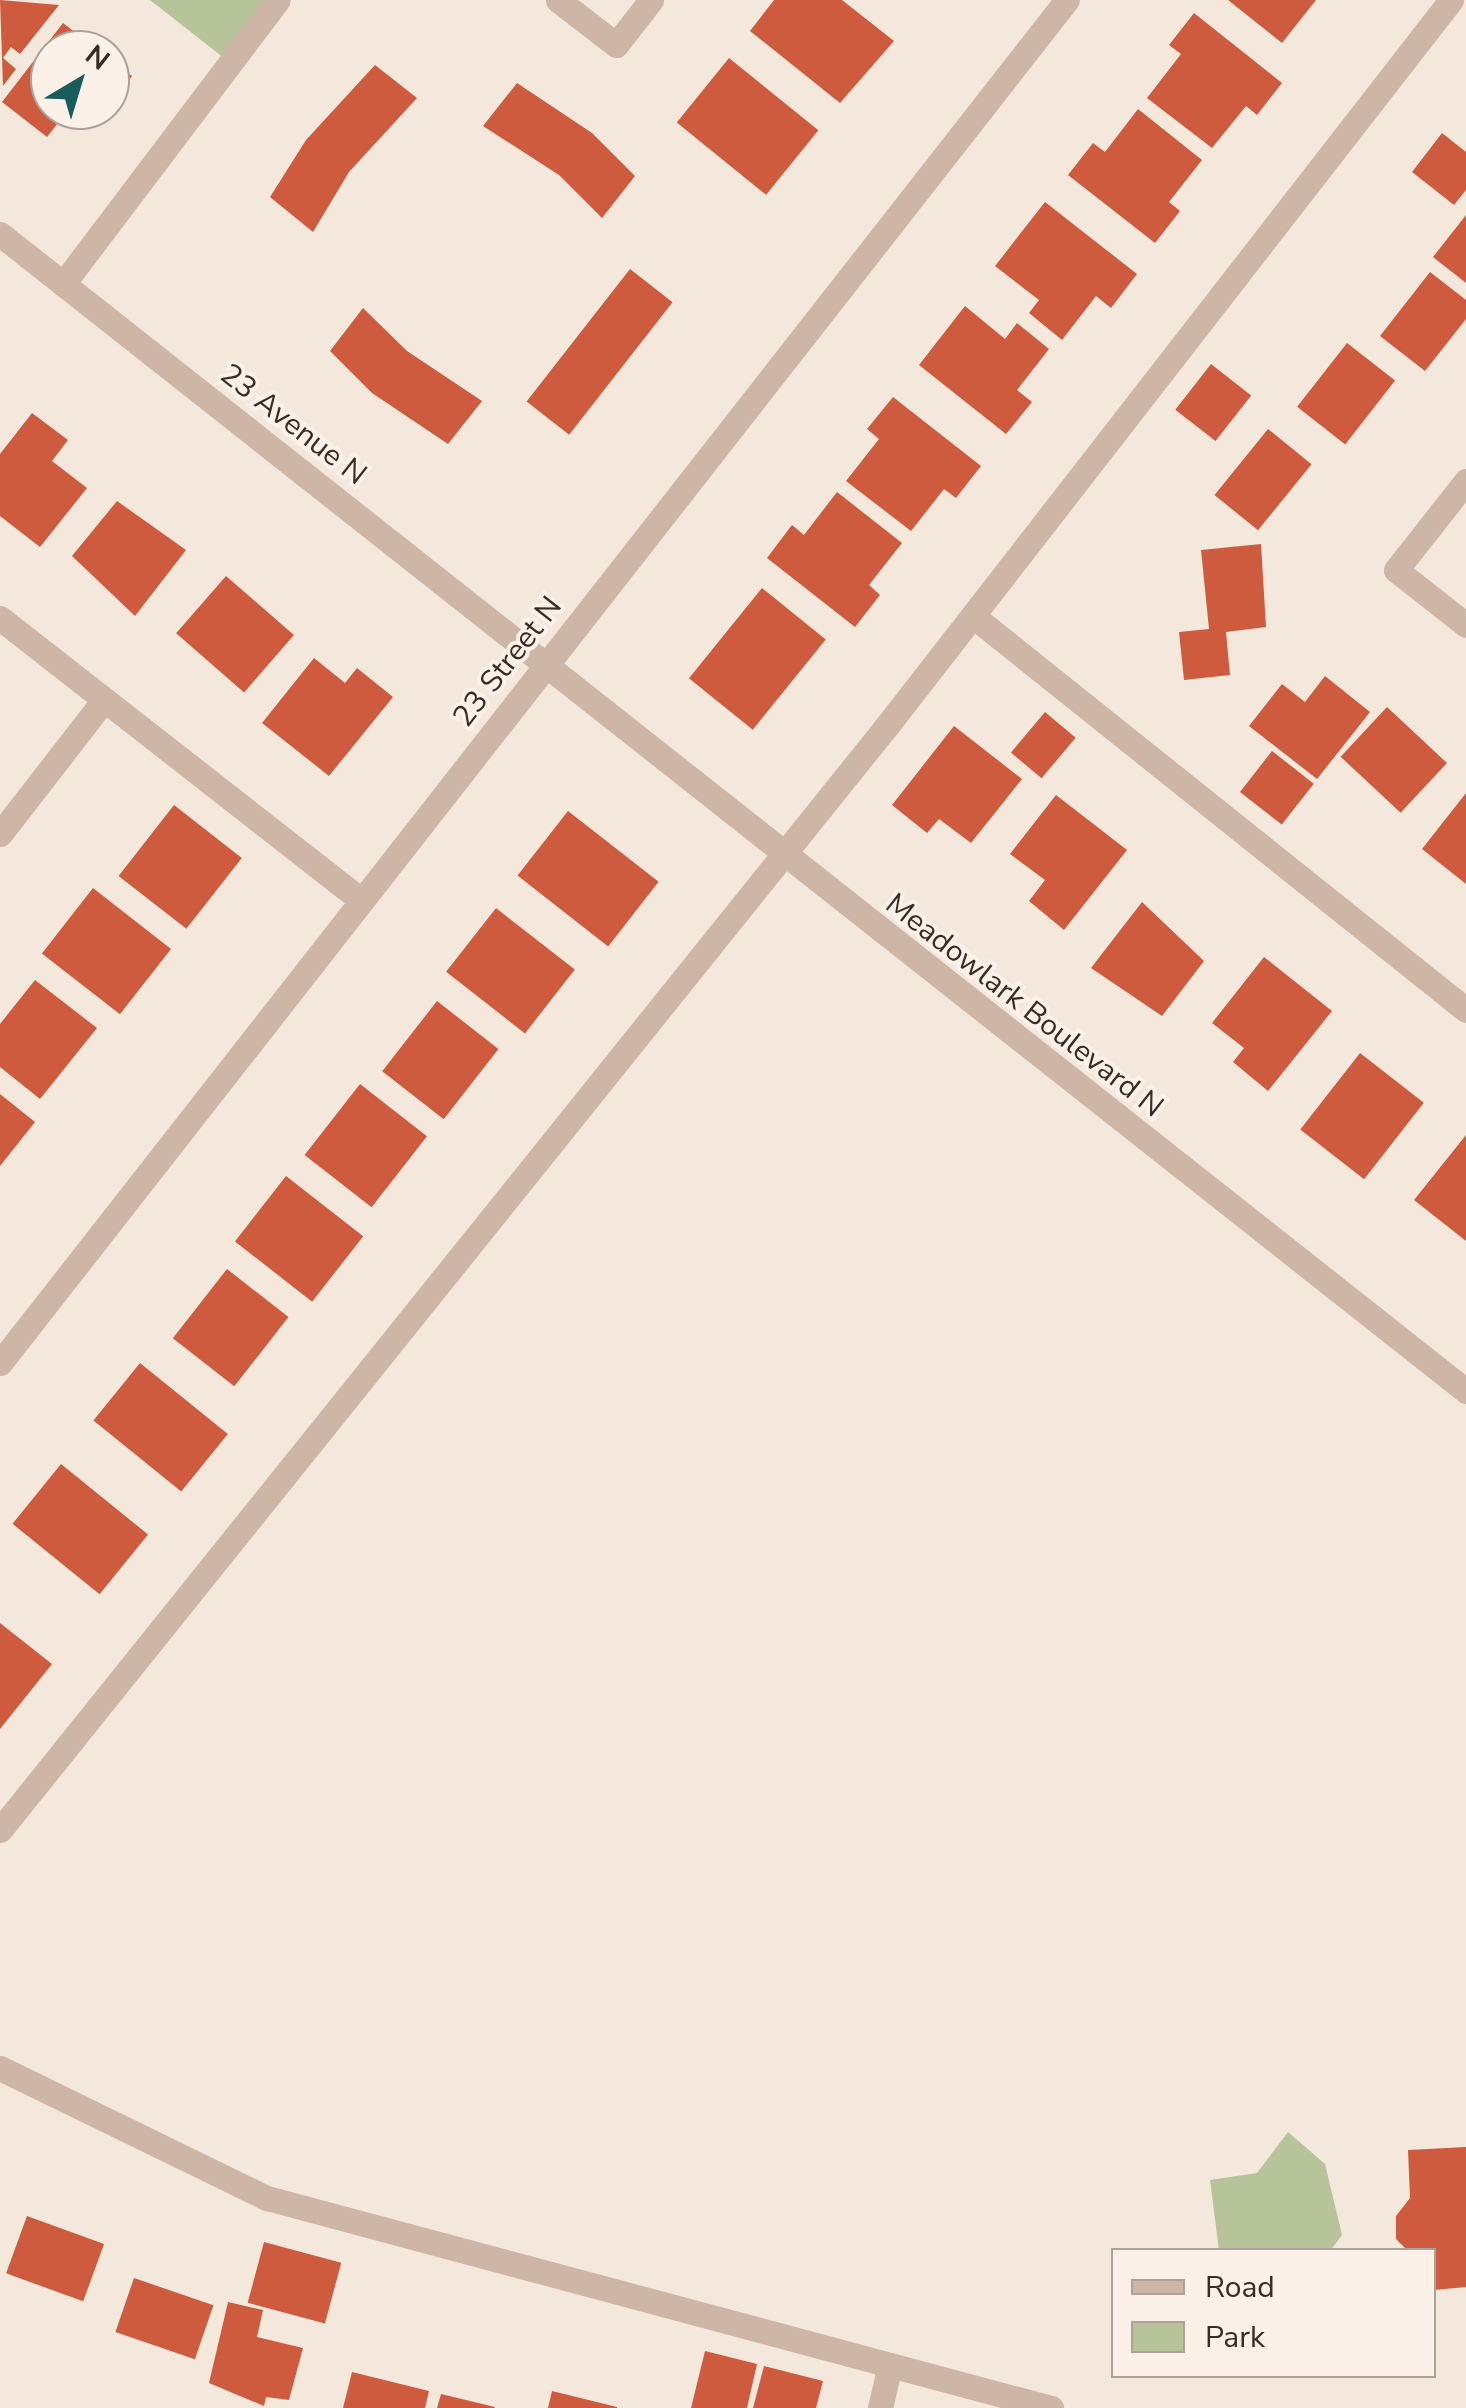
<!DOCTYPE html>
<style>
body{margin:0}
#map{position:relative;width:1466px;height:2408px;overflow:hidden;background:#f4e7db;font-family:"Nunito Sans",sans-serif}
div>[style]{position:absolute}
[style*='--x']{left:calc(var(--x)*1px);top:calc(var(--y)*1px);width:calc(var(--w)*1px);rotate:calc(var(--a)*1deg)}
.green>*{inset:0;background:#b7c49a}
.building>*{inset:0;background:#cf5b3e;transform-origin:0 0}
.minor>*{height:25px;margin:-12.5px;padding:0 12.5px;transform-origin:12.5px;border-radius:12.5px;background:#cdb6a6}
span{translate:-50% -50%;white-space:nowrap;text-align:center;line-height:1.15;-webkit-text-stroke:8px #fbf1e8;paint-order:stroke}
.street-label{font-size:30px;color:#382c27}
.legend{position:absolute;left:1111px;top:2248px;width:325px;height:130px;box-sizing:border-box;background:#fbf1e8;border:2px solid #ada29b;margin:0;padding:12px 18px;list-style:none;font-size:30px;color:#382c27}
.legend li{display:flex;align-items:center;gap:20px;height:50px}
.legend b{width:50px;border:2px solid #ada29b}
.north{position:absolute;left:30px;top:30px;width:100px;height:100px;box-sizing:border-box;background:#fbf1e8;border:2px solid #ada29b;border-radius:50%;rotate:38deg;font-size:28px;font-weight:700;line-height:40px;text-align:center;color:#382c27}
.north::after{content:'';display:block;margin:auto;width:35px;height:45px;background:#1a5b5d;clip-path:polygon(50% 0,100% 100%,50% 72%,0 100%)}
</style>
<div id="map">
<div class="green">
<i style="clip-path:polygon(150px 0,278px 0,229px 62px)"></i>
<i style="clip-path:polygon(1288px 2132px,1325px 2164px,1342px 2235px,1331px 2250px,1219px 2250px,1210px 2180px,1257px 2173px)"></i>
</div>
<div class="building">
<i style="clip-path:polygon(0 0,59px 5px,20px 54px,11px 47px,3px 58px,16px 69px,3px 86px)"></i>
<i style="clip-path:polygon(774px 0,842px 0,894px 41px,840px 103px,750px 31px)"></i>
<i style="clip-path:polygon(1228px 0,1316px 0,1282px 43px)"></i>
<i style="clip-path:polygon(1194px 13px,1282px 83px,1257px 115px,1246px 106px,1212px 148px,1147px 98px,1181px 54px,1169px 45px)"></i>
<i style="clip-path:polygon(63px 23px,98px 50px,50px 50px,50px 110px,68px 110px,47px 137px,2px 102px)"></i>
<i style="left:729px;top:58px;width:115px;height:83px;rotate:39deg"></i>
<i style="clip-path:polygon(110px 59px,132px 76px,110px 105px)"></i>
<i style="clip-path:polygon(375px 65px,417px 98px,349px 172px,313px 232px,270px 197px,306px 140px)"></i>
<i style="clip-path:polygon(517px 83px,592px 133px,635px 176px,602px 218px,559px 175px,483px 126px)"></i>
<i style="clip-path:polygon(1138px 109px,1202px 160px,1169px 202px,1180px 211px,1155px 243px,1068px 175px,1093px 143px,1105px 152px)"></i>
<i style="clip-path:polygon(73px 110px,106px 110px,93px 126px)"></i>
<i style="clip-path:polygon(1442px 133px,1466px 152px,1466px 190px,1454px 205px,1412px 172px)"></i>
<i style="clip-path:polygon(1045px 202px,1137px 274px,1111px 308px,1096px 296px,1062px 340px,1029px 313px,1039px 300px,995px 266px)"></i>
<i style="clip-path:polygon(1466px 215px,1466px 283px,1433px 257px)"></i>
<i style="left:630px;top:269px;width:54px;height:168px;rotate:38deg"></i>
<i style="clip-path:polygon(1430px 272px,1466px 300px,1466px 319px,1425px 371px,1380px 336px)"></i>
<i style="clip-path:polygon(965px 306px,1005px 339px,1017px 323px,1049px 349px,1017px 390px,1032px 402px,1006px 434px,919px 365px)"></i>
<i style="clip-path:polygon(363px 308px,407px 351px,482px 401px,448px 444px,372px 393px,330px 351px)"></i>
<i style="left:1347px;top:343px;width:61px;height:81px;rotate:38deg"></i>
<i style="left:1211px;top:364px;width:51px;height:58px;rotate:38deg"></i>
<i style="clip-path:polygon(893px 397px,981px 466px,956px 498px,944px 489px,911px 531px,846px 481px,879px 439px,867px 429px)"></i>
<i style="clip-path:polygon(32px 413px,68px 440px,52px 461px,87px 488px,40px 547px,0 516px,0 454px)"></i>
<i style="left:1268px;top:429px;width:56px;height:85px;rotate:39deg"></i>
<i style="clip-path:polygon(837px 492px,902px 543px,869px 585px,880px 595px,855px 627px,767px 558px,792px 525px,804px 535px)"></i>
<i style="clip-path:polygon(117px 501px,186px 550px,135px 616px,72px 556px)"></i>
<i style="clip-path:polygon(1261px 544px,1266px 627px,1226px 632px,1230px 675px,1184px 680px,1179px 632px,1209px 629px,1201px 550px)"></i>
<i style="left:226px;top:576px;width:90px;height:76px;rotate:41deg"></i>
<i style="left:762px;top:588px;width:82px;height:116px;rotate:39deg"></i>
<i style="clip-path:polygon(314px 658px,345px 683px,357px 668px,393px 697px,329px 776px,262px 723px)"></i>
<i style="clip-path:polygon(1325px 676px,1370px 712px,1317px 779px,1249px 726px,1282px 684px,1305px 702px)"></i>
<i style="left:1387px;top:707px;width:82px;height:68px;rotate:43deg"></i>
<i style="left:1045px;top:712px;width:40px;height:53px;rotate:40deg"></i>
<i style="clip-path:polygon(954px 726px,1022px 779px,971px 843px,939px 819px,927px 833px,892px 805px)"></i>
<i style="left:1272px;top:751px;width:53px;height:52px;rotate:38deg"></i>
<i style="clip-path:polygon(1466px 793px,1466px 884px,1422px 849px)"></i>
<i style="clip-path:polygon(1056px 795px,1127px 850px,1064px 930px,1029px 901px,1045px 880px,1010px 854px)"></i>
<i style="left:174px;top:805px;width:86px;height:90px;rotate:38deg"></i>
<i style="left:568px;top:811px;width:115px;height:82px;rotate:38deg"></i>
<i style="left:93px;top:888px;width:99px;height:83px;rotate:38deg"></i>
<i style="clip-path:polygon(1142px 902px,1204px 961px,1162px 1016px,1091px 968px)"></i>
<i style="left:496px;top:908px;width:100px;height:81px;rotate:38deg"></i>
<i style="clip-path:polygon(1264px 957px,1332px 1011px,1268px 1091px,1233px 1062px,1244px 1048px,1212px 1023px)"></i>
<i style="clip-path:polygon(35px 980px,97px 1028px,40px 1099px,0 1067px,0 1024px)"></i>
<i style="left:437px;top:1001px;width:78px;height:89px;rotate:38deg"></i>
<i style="left:1360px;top:1053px;width:81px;height:97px;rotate:38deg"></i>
<i style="left:360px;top:1084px;width:85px;height:90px;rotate:38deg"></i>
<i style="clip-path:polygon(0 1094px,35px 1122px,0 1166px)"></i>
<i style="clip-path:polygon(1466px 1135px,1466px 1241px,1414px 1200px)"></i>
<i style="left:286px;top:1176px;width:98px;height:83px;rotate:38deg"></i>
<i style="left:227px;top:1269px;width:78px;height:88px;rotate:38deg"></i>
<i style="left:140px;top:1363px;width:113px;height:74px;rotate:39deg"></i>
<i style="left:61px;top:1464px;width:112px;height:77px;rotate:39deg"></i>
<i style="clip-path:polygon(0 1623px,52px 1664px,0 1729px)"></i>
<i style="clip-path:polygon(1466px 2147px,1466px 2287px,1434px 2290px,1434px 2250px,1407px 2250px,1396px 2239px,1396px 2216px,1410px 2198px,1408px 2150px)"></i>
<i style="left:27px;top:2216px;width:82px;height:61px;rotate:20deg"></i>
<i style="left:264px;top:2242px;width:80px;height:63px;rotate:15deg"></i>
<i style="left:134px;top:2278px;width:84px;height:57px;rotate:19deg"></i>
<i style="clip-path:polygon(228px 2302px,263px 2310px,257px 2337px,303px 2348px,289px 2400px,266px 2397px,264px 2406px,209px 2383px)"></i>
<i style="clip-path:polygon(705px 2351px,757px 2364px,747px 2408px,691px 2408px)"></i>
<i style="clip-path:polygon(764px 2366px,823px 2381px,816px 2408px,753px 2408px)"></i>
<i style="clip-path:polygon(352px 2372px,429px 2391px,425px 2408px,343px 2408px)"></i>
<i style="clip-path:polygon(552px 2391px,617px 2407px,617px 2408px,548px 2408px)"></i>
<i style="clip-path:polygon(441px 2394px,495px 2407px,494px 2408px,437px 2408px)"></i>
</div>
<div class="minor">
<i style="--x:558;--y:0;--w:73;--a:37.8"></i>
<i style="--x:616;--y:45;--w:57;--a:-52.1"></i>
<i style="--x:0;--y:234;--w:1868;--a:38.28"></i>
<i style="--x:63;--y:284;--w:356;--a:-52.9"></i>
<i style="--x:1466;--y:481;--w:113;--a:128.2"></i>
<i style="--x:1396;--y:570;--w:89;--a:38.2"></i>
<i style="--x:973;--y:616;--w:631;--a:38.63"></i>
<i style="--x:0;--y:618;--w:459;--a:38"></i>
<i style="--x:0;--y:834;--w:170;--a:-52.2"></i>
<i style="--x:0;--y:1363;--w:1731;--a:-51.95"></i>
<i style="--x:0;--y:1830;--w:1415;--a:-51.23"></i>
<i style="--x:886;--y:727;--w:921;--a:-52.15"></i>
<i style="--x:0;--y:2068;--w:297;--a:26"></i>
<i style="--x:267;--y:2198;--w:812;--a:15"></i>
<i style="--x:880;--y:2408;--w:44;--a:-76.9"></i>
</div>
<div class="street-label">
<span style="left:293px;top:425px;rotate:38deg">23 Avenue N</span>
<span style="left:508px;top:662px;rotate:-52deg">23 Street N</span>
<span style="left:1024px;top:1006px;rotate:38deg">Meadowlark Boulevard N</span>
</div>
<ul class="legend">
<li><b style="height:12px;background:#cdb6a6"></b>Road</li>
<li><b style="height:28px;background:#b7c49a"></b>Park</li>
</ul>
<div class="north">N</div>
</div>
